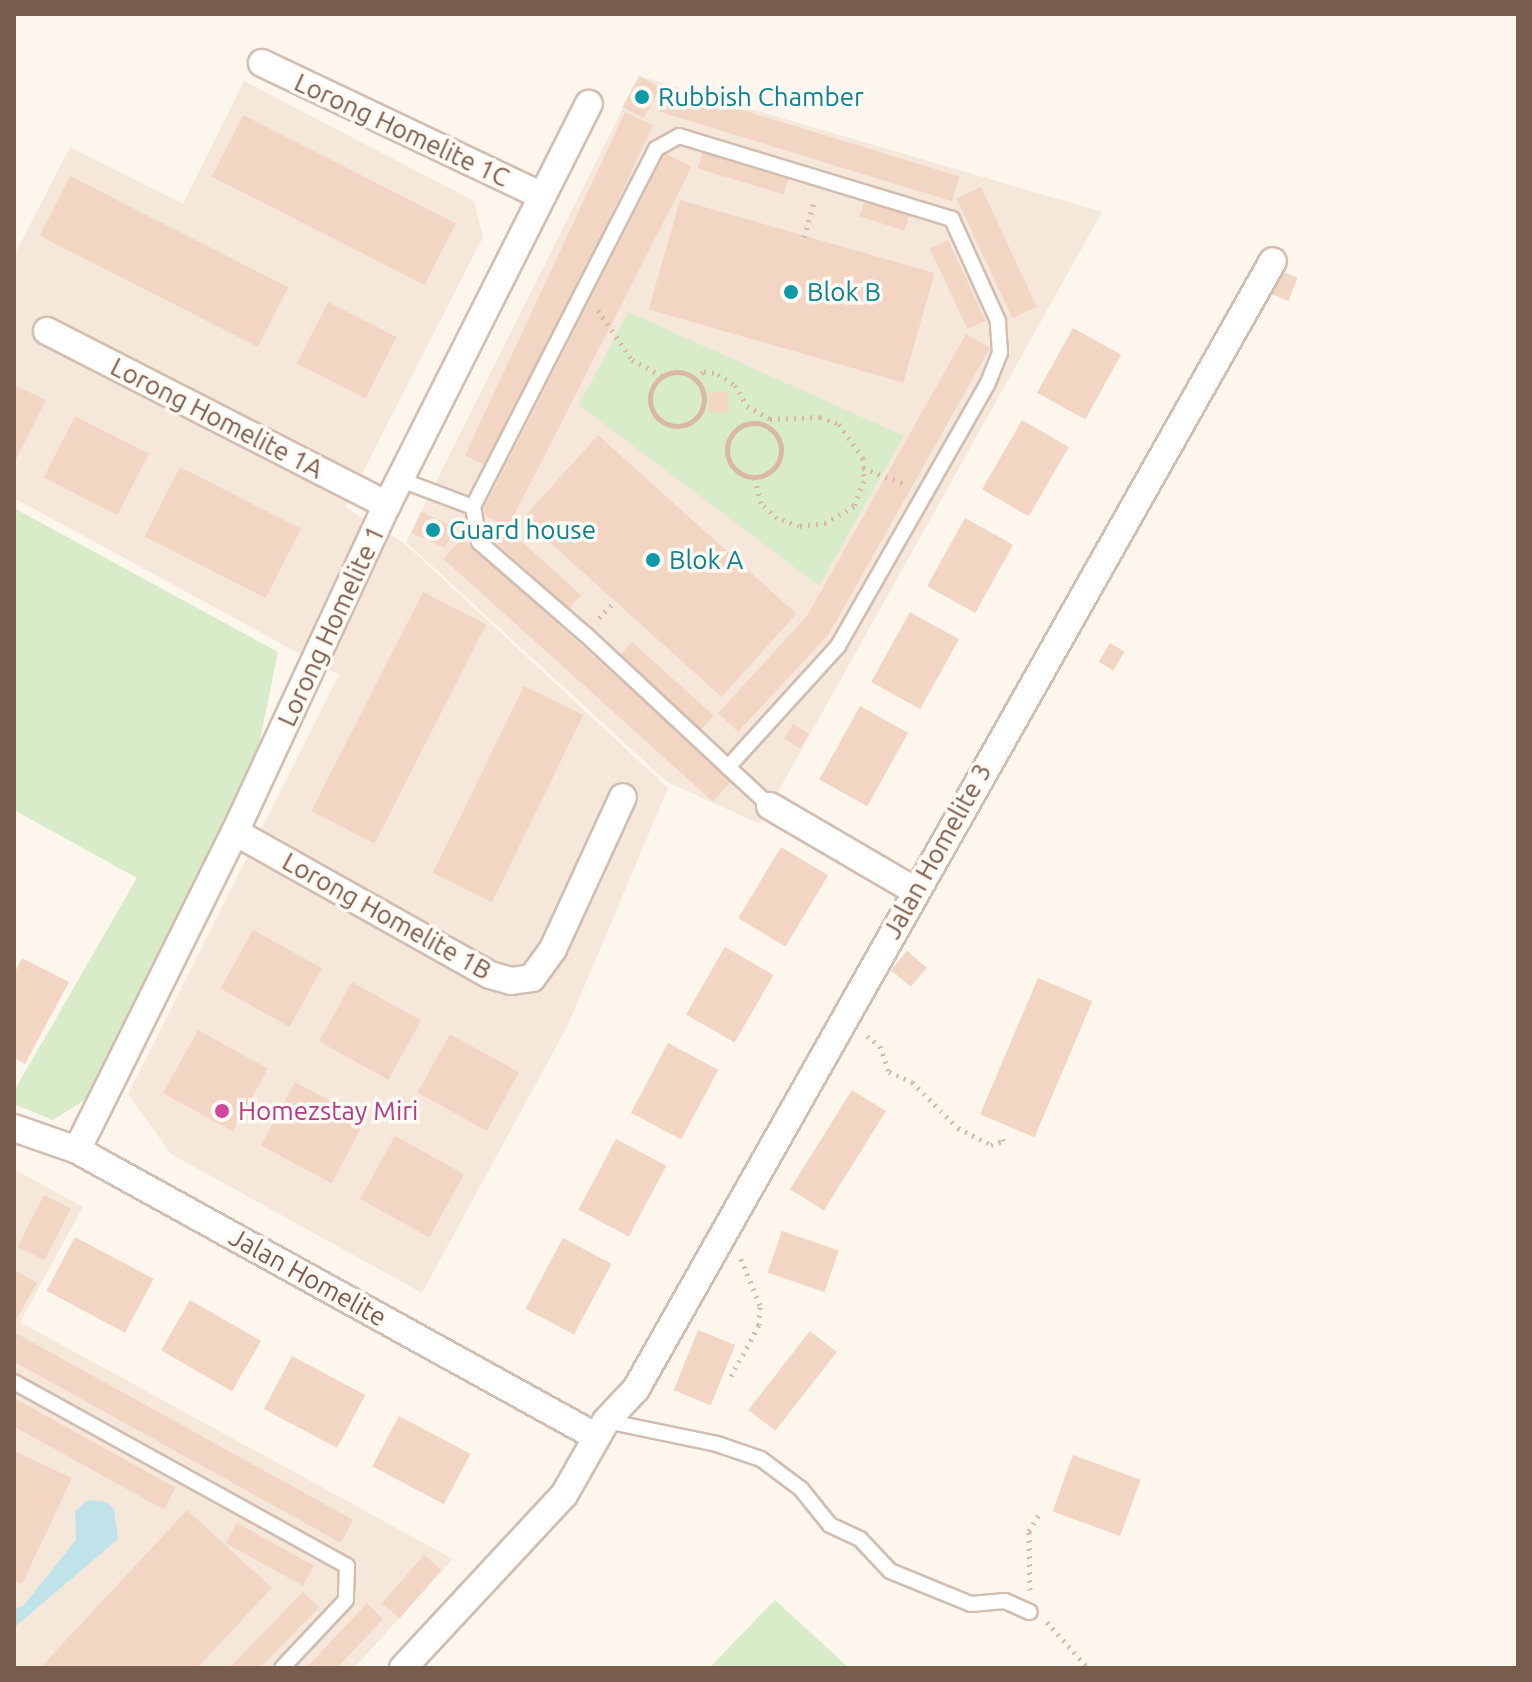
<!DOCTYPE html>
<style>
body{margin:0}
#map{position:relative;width:1532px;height:1682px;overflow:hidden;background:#fdf6ec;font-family:Ubuntu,sans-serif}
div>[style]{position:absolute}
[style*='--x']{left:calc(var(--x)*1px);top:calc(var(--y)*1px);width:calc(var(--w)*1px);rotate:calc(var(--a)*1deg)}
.residential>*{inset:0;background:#f5e8da}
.green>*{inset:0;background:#d8ecc9}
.water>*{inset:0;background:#bfe3e8}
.building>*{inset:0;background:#f3d5c3;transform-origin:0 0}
.path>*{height:5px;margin-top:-2.5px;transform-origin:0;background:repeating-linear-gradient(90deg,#d9b8a5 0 2px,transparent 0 8px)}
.path>.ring{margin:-2.5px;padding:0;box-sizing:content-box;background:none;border:5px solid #d9b8a5;border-radius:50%}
.roads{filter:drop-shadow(2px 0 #d1beb0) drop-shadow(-2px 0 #d1beb0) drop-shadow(0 2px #d1beb0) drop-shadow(0 -2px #d1beb0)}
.lane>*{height:14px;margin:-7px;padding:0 7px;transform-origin:7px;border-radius:7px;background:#fff}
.street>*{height:26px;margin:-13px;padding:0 13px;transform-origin:13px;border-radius:13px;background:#fff}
.dots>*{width:22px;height:22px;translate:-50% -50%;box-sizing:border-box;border:4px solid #fffaf3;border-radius:50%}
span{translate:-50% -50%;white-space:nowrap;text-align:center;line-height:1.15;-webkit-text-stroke:7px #fffaf3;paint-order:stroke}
.culture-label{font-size:26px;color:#0d838f}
.left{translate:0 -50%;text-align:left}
.street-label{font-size:26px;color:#7a5c4d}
.hotel-label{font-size:26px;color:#b23c85}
.frame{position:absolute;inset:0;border:16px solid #7a5c4d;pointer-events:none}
</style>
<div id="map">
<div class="residential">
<i style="clip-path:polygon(639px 76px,1102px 212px,760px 824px,667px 782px,406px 542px)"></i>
<i style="clip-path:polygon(244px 81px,474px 201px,483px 237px,345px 507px,404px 543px,668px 788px,568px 1025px,422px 1293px,171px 1154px,128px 1094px,339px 675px,14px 498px,14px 256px,70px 147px,183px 204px)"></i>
<i style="clip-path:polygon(14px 1169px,83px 1207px,20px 1322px,453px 1559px,354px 1668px,14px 1668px)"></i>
</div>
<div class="green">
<i style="clip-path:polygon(628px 312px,904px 436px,819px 586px,579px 405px)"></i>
<i style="clip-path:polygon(14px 508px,278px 652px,256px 760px,86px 1099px,53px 1120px,14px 1104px,14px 1091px,137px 878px,14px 810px)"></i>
<i style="clip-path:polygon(775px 1600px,849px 1668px,709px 1668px)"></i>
</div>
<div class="water">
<i style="clip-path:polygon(88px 1500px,106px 1502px,114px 1509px,118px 1539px,16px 1626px,14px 1634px,14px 1609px,24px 1605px,76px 1540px,75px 1511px)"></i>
</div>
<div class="building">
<i style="left:639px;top:76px;width:24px;height:35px;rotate:28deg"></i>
<i style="left:667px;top:87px;width:306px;height:26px;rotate:17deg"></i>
<i style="left:625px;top:112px;width:31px;height:379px;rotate:25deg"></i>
<i style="left:243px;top:115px;width:239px;height:69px;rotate:27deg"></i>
<i style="left:703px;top:151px;width:90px;height:18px;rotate:17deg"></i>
<i style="left:665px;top:153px;width:30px;height:405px;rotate:27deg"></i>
<i style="left:70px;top:176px;width:245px;height:67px;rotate:27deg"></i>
<i style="left:981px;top:187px;width:132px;height:27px;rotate:65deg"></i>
<i style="left:680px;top:200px;width:265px;height:114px;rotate:16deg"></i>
<i style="left:865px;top:200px;width:47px;height:17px;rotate:18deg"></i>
<i style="left:948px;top:240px;width:89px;height:20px;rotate:65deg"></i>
<i style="left:1281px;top:271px;width:18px;height:25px;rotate:22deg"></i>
<i style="left:328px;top:302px;width:77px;height:69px;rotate:27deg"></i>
<i style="left:1073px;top:328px;width:55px;height:74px;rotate:29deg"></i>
<i style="clip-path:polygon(966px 334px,990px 348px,829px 634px,738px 732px,718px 713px,807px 616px)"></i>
<i style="clip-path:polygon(14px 385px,46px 400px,14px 463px)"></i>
<i style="left:727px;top:391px;width:20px;height:19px;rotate:84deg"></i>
<i style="left:75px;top:416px;width:83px;height:69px;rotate:27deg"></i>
<i style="left:1022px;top:420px;width:54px;height:80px;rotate:30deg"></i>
<i style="left:598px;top:435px;width:267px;height:112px;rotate:42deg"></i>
<i style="left:180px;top:467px;width:136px;height:78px;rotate:27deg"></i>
<i style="left:421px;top:512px;width:37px;height:23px;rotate:24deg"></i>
<i style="left:965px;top:518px;width:55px;height:78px;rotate:29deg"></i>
<i style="left:509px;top:530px;width:97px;height:18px;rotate:42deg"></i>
<i style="left:462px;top:538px;width:363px;height:28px;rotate:42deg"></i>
<i style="left:423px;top:592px;width:71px;height:246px;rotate:27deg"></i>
<i style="left:910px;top:612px;width:56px;height:80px;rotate:29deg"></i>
<i style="left:632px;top:642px;width:110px;height:19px;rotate:42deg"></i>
<i style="left:1110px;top:643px;width:17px;height:22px;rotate:31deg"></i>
<i style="left:524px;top:686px;width:66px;height:208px;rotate:26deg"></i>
<i style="left:860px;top:706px;width:55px;height:84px;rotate:29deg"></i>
<i style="left:793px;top:724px;width:19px;height:17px;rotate:32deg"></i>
<i style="left:781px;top:847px;width:55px;height:83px;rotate:31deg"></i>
<i style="left:253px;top:930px;width:79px;height:67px;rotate:29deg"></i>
<i style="left:725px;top:947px;width:56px;height:78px;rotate:30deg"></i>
<i style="left:907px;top:951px;width:26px;height:25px;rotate:40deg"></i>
<i style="clip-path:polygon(22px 958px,69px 982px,25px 1064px,14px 1058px,14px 974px)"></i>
<i style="left:1038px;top:978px;width:59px;height:148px;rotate:23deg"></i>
<i style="left:352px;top:982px;width:79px;height:68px;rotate:29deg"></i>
<i style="left:198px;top:1030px;width:80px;height:72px;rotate:29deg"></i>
<i style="left:450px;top:1034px;width:79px;height:67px;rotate:29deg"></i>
<i style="left:668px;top:1043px;width:57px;height:79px;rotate:28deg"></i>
<i style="left:295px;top:1082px;width:80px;height:72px;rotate:28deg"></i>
<i style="left:852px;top:1090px;width:40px;height:117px;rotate:32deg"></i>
<i style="left:395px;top:1136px;width:79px;height:72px;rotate:29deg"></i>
<i style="left:616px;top:1139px;width:57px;height:80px;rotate:28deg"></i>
<i style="left:44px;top:1195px;width:30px;height:58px;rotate:27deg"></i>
<i style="left:782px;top:1231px;width:60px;height:44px;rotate:19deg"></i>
<i style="left:75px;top:1237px;width:89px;height:61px;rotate:28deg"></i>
<i style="left:563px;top:1238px;width:55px;height:80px;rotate:28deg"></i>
<i style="clip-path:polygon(17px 1271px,37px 1283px,14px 1323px,14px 1277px)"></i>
<i style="left:190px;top:1300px;width:82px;height:58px;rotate:30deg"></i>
<i style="left:698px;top:1330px;width:40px;height:65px;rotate:22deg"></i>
<i style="left:810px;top:1331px;width:34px;height:100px;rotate:38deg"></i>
<i style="left:14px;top:1332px;width:388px;height:26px;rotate:29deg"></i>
<i style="left:292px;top:1356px;width:83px;height:60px;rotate:28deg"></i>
<i style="left:14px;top:1398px;width:185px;height:25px;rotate:29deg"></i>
<i style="left:399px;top:1416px;width:81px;height:57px;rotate:28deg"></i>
<i style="clip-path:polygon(14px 1451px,72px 1478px,22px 1584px,14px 1581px)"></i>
<i style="left:1073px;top:1455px;width:72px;height:60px;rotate:20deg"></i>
<i style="clip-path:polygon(187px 1510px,272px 1588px,197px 1668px,40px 1668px)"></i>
<i style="left:237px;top:1523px;width:88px;height:23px;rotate:29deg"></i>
<i style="left:424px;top:1555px;width:23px;height:64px;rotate:41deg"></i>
<i style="clip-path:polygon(303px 1592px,319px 1607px,260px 1668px,229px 1668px)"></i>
<i style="clip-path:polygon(367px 1603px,383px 1619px,337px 1668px,306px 1668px)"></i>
</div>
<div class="path">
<i style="--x:804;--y:237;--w:40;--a:-74"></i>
<i style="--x:598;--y:310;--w:60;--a:55.8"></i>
<i style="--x:632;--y:360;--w:34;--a:28"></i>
<i class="ring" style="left:650px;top:372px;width:49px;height:49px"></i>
<i style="--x:696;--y:379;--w:11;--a:-45"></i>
<i style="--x:704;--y:371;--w:14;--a:12"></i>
<i style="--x:718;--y:374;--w:20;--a:33"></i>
<i style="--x:735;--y:385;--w:24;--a:60"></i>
<i style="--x:747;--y:406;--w:26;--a:29"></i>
<i style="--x:770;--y:419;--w:50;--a:-2.3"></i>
<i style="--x:820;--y:417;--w:20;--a:20"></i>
<i style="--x:839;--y:424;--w:42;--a:54.8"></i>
<i style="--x:863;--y:458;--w:23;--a:88"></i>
<i style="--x:864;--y:481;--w:27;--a:112"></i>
<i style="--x:854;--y:506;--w:33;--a:149"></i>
<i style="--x:826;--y:523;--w:27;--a:174"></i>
<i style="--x:799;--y:526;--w:23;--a:-160"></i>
<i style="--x:777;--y:518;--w:22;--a:-137"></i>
<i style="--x:761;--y:503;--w:27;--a:-105"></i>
<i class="ring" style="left:727px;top:423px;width:49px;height:49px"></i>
<i style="--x:863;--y:468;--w:47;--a:21.1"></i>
<i style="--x:599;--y:618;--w:23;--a:-47"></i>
<i style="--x:867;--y:1036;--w:16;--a:38"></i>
<i style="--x:880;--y:1046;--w:28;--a:71"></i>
<i style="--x:889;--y:1072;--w:25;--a:23"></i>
<i style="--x:912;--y:1082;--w:65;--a:45"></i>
<i style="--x:958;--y:1128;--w:37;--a:27"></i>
<i style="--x:991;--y:1145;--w:13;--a:-18"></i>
<i style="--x:1003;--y:1141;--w:7;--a:-98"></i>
<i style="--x:731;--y:1376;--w:58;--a:-61.2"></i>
<i style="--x:759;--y:1325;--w:20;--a:-87"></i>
<i style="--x:760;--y:1305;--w:52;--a:-112.6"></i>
<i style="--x:1030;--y:1590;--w:59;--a:-91"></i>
<i style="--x:1029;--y:1531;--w:21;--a:-59"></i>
<i style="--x:1047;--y:1622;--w:62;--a:48.3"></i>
</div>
<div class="roads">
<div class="lane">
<i style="--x:401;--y:480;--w:77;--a:20.6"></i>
<i style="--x:728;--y:767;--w:164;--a:-47.7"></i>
<i style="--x:838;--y:646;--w:301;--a:-60.3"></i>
<i style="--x:987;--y:385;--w:35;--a:-68"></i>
<i style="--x:1000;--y:353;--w:32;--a:-94"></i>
<i style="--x:998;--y:321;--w:112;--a:-114.3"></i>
<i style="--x:952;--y:219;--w:285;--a:-163.1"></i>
<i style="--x:679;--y:136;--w:26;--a:151"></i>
<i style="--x:656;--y:149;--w:402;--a:117.1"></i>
<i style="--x:473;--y:507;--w:36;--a:80"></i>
<i style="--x:479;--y:542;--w:140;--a:41"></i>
<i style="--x:585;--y:634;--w:195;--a:42.9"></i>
<i style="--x:728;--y:767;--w:57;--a:42.9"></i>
<i style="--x:14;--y:1382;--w:380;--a:28.9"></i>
<i style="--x:347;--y:1566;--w:34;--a:92"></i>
<i style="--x:346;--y:1600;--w:93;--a:133.3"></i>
<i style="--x:606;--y:1421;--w:113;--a:11.7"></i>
<i style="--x:717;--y:1444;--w:46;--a:18.8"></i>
<i style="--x:761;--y:1459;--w:50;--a:36.9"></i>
<i style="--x:801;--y:1489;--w:46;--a:51.1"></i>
<i style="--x:830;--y:1525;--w:33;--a:25"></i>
<i style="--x:860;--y:1539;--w:44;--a:46.8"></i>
<i style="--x:890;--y:1571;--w:87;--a:22.2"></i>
<i style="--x:971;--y:1604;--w:34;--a:-5"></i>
<i style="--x:1005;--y:1601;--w:27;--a:24"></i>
</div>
<div class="street">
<i style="--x:262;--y:63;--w:310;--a:25.4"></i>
<i style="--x:47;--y:331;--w:382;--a:27.1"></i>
<i style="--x:770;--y:806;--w:167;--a:30.3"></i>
<i style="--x:235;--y:832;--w:292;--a:29.3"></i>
<i style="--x:490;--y:975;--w:22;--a:16"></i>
<i style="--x:511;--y:981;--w:21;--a:-8"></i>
<i style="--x:532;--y:978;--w:36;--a:-54"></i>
<i style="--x:553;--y:949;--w:167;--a:-65.3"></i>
<i style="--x:14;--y:1128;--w:67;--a:19.2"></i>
<i style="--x:77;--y:1150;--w:594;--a:28.9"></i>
<i style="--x:77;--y:1150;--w:355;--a:-63.6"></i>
<i style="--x:235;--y:832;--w:361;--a:-65.1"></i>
<i style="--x:387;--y:505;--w:449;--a:-63.3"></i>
<i style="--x:403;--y:1668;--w:236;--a:-47.1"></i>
<i style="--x:564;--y:1495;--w:85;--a:-60.4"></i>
<i style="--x:606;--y:1421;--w:44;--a:-46.8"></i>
<i style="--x:636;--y:1389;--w:1295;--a:-60.55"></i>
</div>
</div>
<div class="dots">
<i style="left:642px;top:97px;background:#0f9aa8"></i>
<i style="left:791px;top:292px;background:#0f9aa8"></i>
<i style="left:433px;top:530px;background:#0f9aa8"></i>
<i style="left:653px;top:560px;background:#0f9aa8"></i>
<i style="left:222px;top:1111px;background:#d1479c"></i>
</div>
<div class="culture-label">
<span class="left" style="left:658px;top:97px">Rubbish Chamber</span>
<span class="left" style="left:807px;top:292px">Blok B</span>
<span class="left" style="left:449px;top:530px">Guard house</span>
<span class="left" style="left:669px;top:560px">Blok A</span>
</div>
<div class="street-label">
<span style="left:402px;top:130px;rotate:25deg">Lorong Homelite 1C</span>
<span style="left:217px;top:418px;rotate:27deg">Lorong Homelite 1A</span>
<span style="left:331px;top:626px;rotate:-65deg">Lorong Homelite 1</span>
<span style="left:937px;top:851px;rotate:-61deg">Jalan Homelite 3</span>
<span style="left:387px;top:916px;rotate:29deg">Lorong Homelite 1B</span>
<span style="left:308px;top:1277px;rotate:29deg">Jalan Homelite</span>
</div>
<div class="hotel-label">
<span class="left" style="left:238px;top:1111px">Homezstay Miri</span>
</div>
<div class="frame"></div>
</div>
